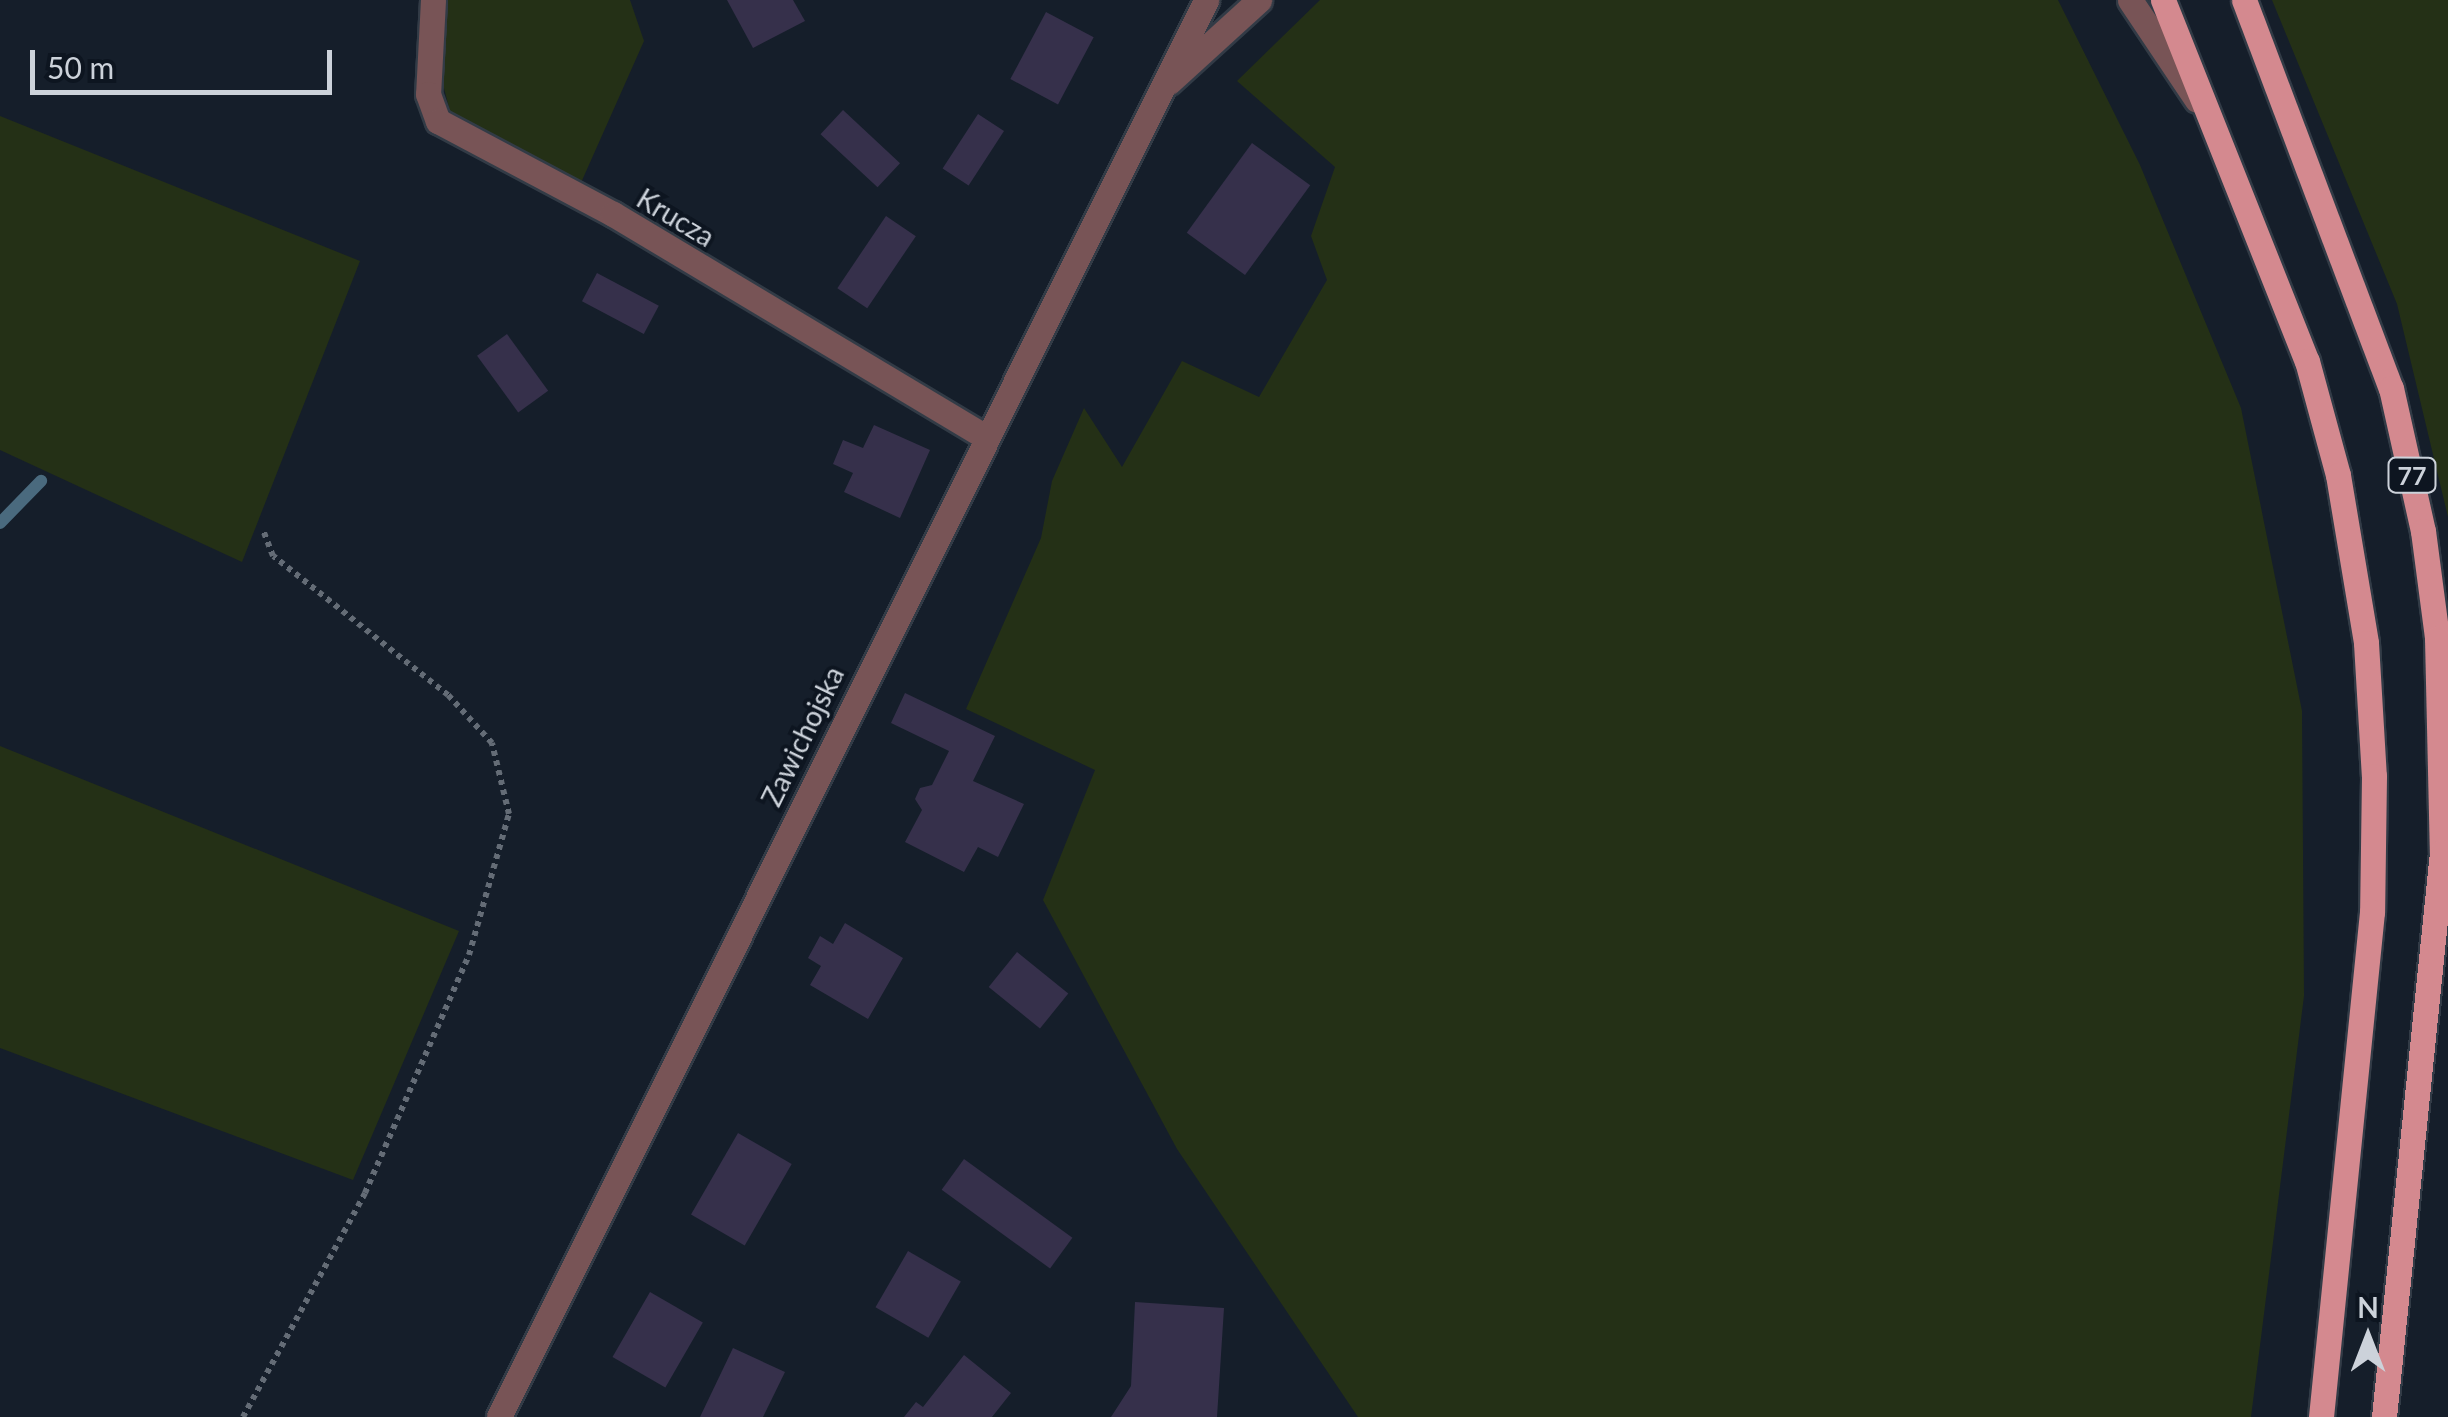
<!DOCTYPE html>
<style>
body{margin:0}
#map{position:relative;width:2448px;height:1417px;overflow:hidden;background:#151e2a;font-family:Lato,sans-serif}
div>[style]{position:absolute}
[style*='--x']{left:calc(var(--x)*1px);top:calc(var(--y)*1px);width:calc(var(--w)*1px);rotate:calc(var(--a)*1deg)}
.green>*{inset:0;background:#243016}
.stream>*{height:12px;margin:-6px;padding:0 6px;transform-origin:6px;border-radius:6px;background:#4a6a7e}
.building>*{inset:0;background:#36304b;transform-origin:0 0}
.path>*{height:6px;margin-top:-3px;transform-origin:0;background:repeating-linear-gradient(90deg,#646c76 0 5px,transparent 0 10px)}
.roads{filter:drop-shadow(2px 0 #323b46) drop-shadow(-2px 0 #323b46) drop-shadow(0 2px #323b46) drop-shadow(0 -2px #323b46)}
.minor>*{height:25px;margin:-12.5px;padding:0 12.5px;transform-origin:12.5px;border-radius:12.5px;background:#785456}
.major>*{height:25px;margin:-12.5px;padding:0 12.5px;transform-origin:12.5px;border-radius:12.5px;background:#d4898f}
span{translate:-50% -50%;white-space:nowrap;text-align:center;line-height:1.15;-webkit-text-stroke:8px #0d1520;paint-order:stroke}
.shield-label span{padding:2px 8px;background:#0d1520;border:2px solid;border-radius:8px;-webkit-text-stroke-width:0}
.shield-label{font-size:25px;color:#ccd2da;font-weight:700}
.street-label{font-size:28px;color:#ccd2da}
.north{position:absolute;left:2318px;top:1287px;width:100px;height:100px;-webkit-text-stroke:8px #0d1520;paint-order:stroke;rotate:0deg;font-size:28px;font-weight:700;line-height:40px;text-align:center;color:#ccd2da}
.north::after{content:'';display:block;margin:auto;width:35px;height:45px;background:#ccd2da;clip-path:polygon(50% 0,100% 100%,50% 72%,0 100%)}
.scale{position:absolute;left:30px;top:50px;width:302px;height:45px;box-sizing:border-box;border:5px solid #ccd2da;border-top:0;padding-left:12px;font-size:30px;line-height:35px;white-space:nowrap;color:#ccd2da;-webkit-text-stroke:8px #0d1520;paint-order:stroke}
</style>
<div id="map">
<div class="green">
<i style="clip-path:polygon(446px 0,630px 0,644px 41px,580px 185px,451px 115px,440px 73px)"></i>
<i style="clip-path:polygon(1320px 0,2058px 0,2140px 165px,2241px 408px,2302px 711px,2304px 996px,2251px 1417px,1358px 1417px,1177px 1149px,1043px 900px,1095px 770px,966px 709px,1041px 538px,1052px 481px,1084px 408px,1122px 467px,1182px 361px,1259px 397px,1327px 280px,1311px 236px,1335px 167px,1237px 81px)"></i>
<i style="clip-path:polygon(2272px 0,2448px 0,2448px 517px,2397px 304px)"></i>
<i style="clip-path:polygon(0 116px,360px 261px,242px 562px,0 450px)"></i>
<i style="clip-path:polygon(0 746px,459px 931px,353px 1180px,0 1048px)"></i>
</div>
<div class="stream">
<i style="--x:0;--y:523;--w:59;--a:-45.7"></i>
</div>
<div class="building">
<i style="clip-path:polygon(727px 0,793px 0,805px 21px,753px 48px)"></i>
<i style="left:1046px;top:12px;width:54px;height:76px;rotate:28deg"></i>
<i style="left:843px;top:110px;width:78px;height:33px;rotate:43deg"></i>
<i style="left:978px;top:114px;width:31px;height:65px;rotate:33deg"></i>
<i style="left:1252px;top:143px;width:72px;height:111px;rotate:36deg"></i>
<i style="left:886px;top:216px;width:36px;height:87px;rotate:34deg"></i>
<i style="left:597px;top:273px;width:70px;height:32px;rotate:28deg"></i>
<i style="left:507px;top:334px;width:70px;height:37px;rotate:54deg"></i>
<i style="clip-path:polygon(874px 425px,930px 450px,900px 518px,844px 492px,853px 473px,833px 464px,843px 440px,863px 448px)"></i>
<i style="clip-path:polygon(905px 693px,995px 736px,973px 781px,1024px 804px,998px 857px,978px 847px,964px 872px,905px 842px,922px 810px,915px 799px,920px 788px,932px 785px,949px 751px,891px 723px)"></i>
<i style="clip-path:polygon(845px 923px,903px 958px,868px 1019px,810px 985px,821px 966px,808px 958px,820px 936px,833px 944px)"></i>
<i style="left:1017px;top:952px;width:66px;height:45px;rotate:39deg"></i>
<i style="left:738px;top:1133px;width:62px;height:94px;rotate:30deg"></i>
<i style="left:964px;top:1159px;width:134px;height:38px;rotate:36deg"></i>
<i style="left:908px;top:1251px;width:61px;height:65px;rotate:30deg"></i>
<i style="left:650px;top:1292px;width:61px;height:75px;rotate:30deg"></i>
<i style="clip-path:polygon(1135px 1302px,1224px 1308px,1217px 1417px,1111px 1417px,1131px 1386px)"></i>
<i style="clip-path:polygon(733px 1348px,785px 1372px,763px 1417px,700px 1417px)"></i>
<i style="clip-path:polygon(964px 1355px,1011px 1393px,992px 1417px,904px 1417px,916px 1402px,923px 1407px)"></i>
</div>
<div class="path">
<i style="--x:243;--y:1417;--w:255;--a:-61.4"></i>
<i style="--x:365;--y:1193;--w:260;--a:-66.4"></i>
<i style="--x:469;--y:955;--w:147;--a:-74.2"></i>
<i style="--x:509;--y:814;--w:73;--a:-103.5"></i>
<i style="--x:492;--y:743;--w:65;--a:-132.5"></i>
<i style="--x:448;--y:695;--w:223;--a:-141.5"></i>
<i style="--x:273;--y:556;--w:26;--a:-111"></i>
</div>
<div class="roads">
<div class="minor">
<i style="--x:433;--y:0;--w:94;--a:93"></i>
<i style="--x:428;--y:94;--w:29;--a:70"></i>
<i style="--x:438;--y:121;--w:198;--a:28"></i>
<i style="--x:613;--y:214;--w:432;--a:30.9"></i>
<i style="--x:2130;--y:0;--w:120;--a:56.2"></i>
<i style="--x:1169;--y:82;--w:122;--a:-42.3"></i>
<i style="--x:499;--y:1417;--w:1584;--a:-63.48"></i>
</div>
<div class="major">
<i style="--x:2163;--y:0;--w:389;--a:68.3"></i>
<i style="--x:2307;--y:361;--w:118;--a:74.8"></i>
<i style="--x:2338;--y:475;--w:170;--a:80.5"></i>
<i style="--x:2366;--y:643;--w:133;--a:86.6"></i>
<i style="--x:2374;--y:776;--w:136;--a:90.8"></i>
<i style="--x:2372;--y:912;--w:508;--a:95.77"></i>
<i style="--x:2244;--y:0;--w:415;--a:69.3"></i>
<i style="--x:2391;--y:388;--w:147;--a:77.4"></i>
<i style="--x:2423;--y:531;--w:108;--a:82.5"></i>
<i style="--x:2437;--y:638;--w:214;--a:88.7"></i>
<i style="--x:2442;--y:852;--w:568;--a:95.86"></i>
</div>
</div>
<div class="shield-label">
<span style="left:2412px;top:475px">77</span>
</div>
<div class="street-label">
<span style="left:676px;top:217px;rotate:31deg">Krucza</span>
<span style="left:802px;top:736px;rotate:-64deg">Zawichojska</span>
</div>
<div class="north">N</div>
<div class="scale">50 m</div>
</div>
